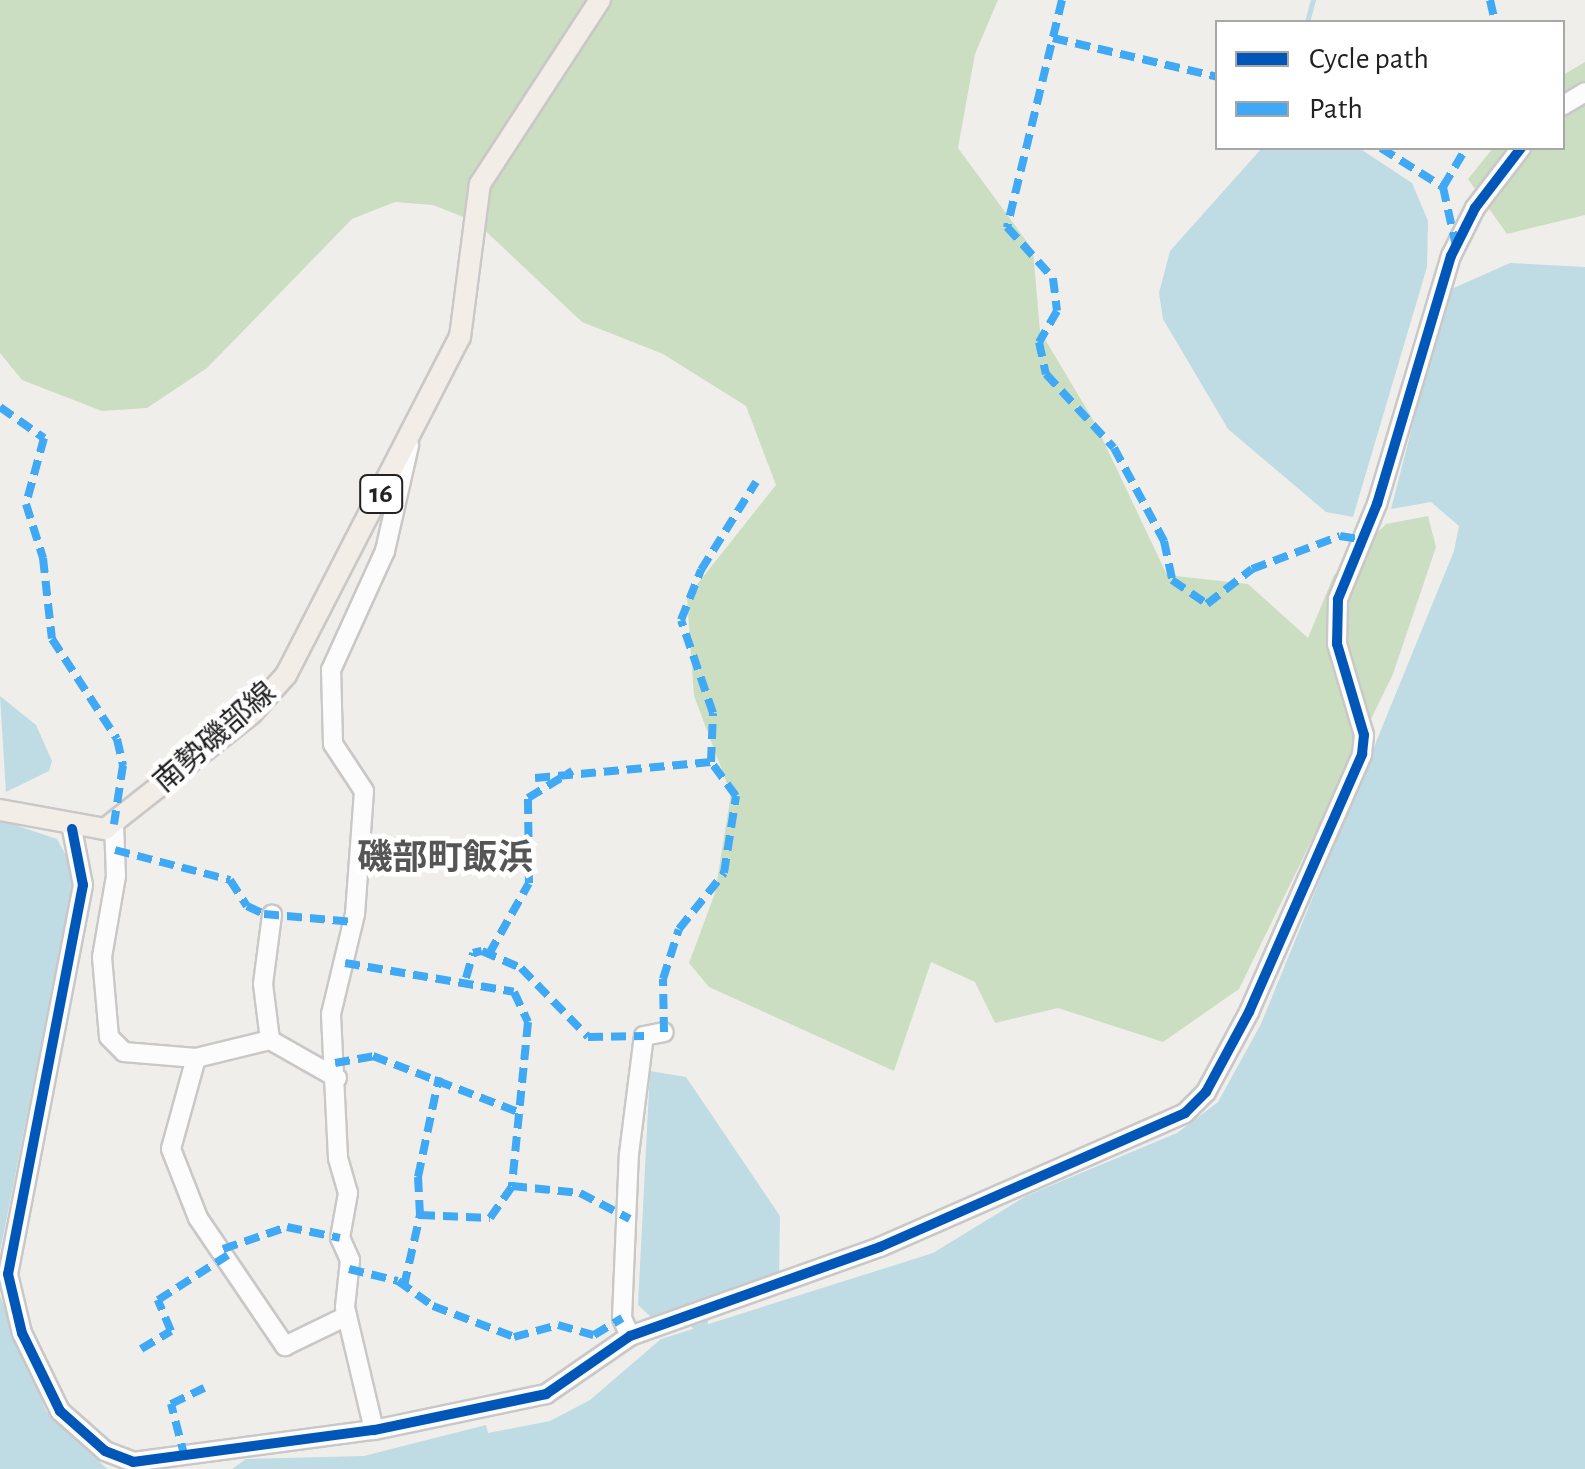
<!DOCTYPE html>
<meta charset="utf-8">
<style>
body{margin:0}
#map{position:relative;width:1585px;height:1469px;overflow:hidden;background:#f0eeeb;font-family:"Alegreya Sans","Noto Sans JP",sans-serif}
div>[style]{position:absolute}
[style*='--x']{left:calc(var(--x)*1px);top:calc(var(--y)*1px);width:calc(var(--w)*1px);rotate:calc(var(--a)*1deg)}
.forest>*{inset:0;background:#cbdec1}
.water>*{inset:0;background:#bfdbe3}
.stream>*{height:5px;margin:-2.5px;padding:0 2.5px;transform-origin:2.5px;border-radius:2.5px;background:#bfdbe3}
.canal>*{height:18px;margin:-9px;padding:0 9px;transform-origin:9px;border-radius:9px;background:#bfdbe3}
.roads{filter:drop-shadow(2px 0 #c9c8c7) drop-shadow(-2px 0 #c9c8c7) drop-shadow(0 2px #c9c8c7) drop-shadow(0 -2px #c9c8c7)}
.minor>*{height:18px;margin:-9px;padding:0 9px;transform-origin:9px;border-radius:9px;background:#fdfcfc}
.major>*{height:20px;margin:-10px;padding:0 10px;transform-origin:10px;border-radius:10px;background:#f3ede7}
.quiet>*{height:8px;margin-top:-4px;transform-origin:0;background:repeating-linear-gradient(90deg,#3fa9f5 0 15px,transparent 0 23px)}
.cycleway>*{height:10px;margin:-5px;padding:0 5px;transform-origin:5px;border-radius:5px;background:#0057b8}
span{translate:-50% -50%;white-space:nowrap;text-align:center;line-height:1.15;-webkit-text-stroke:9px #fff;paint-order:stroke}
.shield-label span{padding:2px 8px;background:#fff;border:2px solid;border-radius:8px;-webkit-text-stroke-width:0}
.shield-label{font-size:28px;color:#222;font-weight:700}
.street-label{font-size:30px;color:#222}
.quarter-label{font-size:35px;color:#555;font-weight:700}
.legend{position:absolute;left:1215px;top:20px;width:350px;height:130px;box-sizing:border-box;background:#fff;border:2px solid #a7a7a7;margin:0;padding:12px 18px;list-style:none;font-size:30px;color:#222}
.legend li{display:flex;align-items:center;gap:20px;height:50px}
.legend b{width:50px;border:2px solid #a7a7a7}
</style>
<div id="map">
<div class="forest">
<i style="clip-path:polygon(0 0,998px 0,975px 54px,958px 148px,1033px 250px,1040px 331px,1095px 423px,1167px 575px,1248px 584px,1308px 638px,1334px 575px,1386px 524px,1428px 516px,1436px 547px,1393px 674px,1239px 989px,1163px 1042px,1058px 1008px,995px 1023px,975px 982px,931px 962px,894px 1071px,709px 987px,689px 963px,715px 893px,731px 794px,694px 696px,687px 597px,776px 485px,746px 406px,663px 354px,582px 322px,476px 222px,433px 205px,395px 202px,352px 219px,207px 368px,147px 408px,102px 411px,22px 380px,0 353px)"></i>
<i style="clip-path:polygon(1585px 62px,1585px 215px,1507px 234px,1468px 179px,1493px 148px,1562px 148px,1563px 75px)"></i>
</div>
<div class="water">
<i style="clip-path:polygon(1262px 148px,1359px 148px,1412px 183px,1428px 221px,1427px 267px,1353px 517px,1326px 512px,1228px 429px,1163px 319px,1159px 293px,1170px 251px)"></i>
<i style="clip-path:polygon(1510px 263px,1585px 267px,1585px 1469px,232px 1469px,246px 1459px,364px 1456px,486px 1425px,488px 1433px,550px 1421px,590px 1400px,661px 1339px,933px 1253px,1026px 1196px,1177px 1133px,1218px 1102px,1261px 1024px,1454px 551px,1459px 526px,1431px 502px,1391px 509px,1447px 291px)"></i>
<i style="clip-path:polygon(0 696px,36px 725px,52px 761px,49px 771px,6px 792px)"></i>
<i style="clip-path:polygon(0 820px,57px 839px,75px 872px,0 1252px)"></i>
<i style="clip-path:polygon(650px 1071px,686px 1077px,780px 1216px,779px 1275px,651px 1317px,638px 1305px)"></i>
<i style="clip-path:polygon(0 1296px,46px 1411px,107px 1469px,0 1469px)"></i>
</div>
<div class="stream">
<i style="--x:1307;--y:22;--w:23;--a:-75"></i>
</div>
<div class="canal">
<i style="--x:693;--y:1303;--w:20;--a:72"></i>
</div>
<div class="roads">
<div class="minor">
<i style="--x:1562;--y:106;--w:27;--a:-31"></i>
<i style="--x:114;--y:824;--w:52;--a:87.8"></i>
<i style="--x:116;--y:876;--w:82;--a:99.8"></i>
<i style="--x:102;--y:957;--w:80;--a:85"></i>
<i style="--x:109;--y:1037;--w:21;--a:45"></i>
<i style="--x:124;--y:1052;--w:72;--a:4.8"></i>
<i style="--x:196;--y:1058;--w:76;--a:-13.7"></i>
<i style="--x:270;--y:1040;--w:77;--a:29.6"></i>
<i style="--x:72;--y:829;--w:57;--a:78.9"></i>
<i style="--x:83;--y:885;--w:396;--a:100.9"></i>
<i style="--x:8;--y:1274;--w:61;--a:76.7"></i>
<i style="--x:22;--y:1333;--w:87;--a:64"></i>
<i style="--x:60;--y:1411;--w:60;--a:41.6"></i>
<i style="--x:105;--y:1451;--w:30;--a:21"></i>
<i style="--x:133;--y:1462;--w:243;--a:-7.6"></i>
<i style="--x:374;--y:1430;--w:176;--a:-11.8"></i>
<i style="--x:546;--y:1394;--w:102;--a:-34.6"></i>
<i style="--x:630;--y:1336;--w:265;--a:-19.6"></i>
<i style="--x:880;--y:1247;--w:333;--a:-23.7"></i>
<i style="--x:1185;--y:1113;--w:30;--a:-45"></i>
<i style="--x:1206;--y:1092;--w:91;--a:-61.7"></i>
<i style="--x:1249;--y:1012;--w:282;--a:-66.3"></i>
<i style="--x:1362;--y:754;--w:19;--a:-84"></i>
<i style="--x:1364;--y:735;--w:95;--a:-106.5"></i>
<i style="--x:1337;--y:644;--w:45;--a:-88.7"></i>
<i style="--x:1338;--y:599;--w:103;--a:-67.7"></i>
<i style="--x:1377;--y:504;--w:259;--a:-73.4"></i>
<i style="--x:1451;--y:256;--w:54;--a:-63.4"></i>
<i style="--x:1475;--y:208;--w:76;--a:-52.5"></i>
<i style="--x:270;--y:1040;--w:56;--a:-97.1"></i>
<i style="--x:263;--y:984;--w:70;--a:-82.6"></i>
<i style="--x:196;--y:1058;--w:94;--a:105.4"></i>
<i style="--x:171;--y:1149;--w:74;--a:68.6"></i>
<i style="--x:198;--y:1218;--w:155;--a:55.8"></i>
<i style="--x:285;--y:1346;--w:69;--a:-25.8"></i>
<i style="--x:630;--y:1336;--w:20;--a:-114"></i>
<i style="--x:622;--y:1318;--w:164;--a:-87.6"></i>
<i style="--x:629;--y:1154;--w:119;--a:-82.8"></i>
<i style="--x:644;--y:1036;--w:20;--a:-11"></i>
<i style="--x:374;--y:1430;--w:126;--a:-103.3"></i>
<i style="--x:345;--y:1307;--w:47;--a:-83.9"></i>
<i style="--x:350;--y:1260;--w:24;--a:-114"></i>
<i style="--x:340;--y:1238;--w:46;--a:-79.9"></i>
<i style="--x:348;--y:1193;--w:36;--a:-106"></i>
<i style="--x:338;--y:1158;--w:144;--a:-92.8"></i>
<i style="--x:331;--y:1014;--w:103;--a:-76.5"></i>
<i style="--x:355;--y:914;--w:123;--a:-85.8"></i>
<i style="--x:364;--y:791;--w:56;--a:-123.4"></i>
<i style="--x:333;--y:744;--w:74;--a:-91.5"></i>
<i style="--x:331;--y:670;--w:131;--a:-65.6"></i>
<i style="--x:385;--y:551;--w:109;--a:-77.2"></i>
</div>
<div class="major">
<i style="--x:0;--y:810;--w:107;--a:10.3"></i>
<i style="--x:105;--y:829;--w:186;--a:-38.2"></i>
<i style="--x:251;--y:714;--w:52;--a:-48.1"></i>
<i style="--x:286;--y:675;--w:380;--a:-62.8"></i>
<i style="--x:460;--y:337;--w:154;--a:-82.6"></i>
<i style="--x:480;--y:184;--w:220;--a:-56.9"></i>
</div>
</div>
<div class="quiet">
<i style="--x:1062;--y:0;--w:234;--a:103.6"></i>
<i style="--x:1007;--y:227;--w:69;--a:48"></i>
<i style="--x:1053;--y:278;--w:33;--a:83"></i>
<i style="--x:1057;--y:311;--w:36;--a:120"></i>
<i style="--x:1039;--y:342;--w:33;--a:78"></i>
<i style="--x:1046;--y:374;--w:100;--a:47.4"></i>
<i style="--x:1114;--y:448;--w:106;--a:61.7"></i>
<i style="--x:1164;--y:541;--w:40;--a:78"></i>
<i style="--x:1172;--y:580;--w:42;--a:34.4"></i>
<i style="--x:1207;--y:604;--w:57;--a:-37.9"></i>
<i style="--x:1252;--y:569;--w:94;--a:-20.6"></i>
<i style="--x:1340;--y:536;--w:20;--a:9"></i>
<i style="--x:1490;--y:0;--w:23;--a:77"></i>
<i style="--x:1053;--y:38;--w:170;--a:13.3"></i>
<i style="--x:1381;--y:148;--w:73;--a:32.2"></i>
<i style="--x:1443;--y:187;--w:60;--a:77.6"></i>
<i style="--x:1443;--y:187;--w:45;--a:-59.5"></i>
<i style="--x:0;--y:407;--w:54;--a:35.2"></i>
<i style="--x:44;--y:438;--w:68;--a:105.3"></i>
<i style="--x:26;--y:504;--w:57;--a:72.5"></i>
<i style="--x:43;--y:558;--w:81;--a:83.7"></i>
<i style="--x:52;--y:639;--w:119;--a:57"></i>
<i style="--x:117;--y:739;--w:27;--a:77"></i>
<i style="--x:123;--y:765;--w:60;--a:98.7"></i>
<i style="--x:535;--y:778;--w:177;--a:-5.2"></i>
<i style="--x:115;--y:850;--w:119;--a:14.6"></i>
<i style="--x:230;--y:880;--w:31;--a:57"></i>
<i style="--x:247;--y:906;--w:19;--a:25"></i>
<i style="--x:264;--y:914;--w:90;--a:5.1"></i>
<i style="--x:489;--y:954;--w:81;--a:-60.6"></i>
<i style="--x:529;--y:883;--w:85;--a:-90.7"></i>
<i style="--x:528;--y:798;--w:52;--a:-31.5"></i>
<i style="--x:345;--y:963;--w:171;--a:9.7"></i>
<i style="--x:514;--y:992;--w:33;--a:65"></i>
<i style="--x:528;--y:1022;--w:165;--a:95.6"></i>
<i style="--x:512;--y:1186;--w:68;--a:5.9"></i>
<i style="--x:580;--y:1193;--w:56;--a:27.5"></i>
<i style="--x:466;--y:978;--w:26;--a:-74"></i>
<i style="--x:473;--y:953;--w:9;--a:-13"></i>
<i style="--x:482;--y:951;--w:43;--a:23.6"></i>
<i style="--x:521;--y:968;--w:96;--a:45.8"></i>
<i style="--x:588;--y:1037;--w:56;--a:-1"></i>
<i style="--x:664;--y:1032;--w:53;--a:-91.1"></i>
<i style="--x:663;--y:979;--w:52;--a:-72.3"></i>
<i style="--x:679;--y:929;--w:72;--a:-51.2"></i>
<i style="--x:724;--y:873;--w:78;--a:-81.1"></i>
<i style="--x:736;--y:796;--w:42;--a:-126.3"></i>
<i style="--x:711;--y:762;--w:49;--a:-87.7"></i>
<i style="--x:713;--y:713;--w:98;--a:-109"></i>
<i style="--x:681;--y:620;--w:54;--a:-68.2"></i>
<i style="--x:701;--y:570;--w:104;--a:-58"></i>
<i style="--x:335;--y:1063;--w:39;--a:-10"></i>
<i style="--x:373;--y:1056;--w:161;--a:21.1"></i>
<i style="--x:420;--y:1215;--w:38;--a:-93"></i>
<i style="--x:418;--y:1177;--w:102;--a:-78.1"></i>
<i style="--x:223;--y:1249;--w:68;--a:-19"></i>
<i style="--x:287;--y:1227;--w:54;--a:11.7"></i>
<i style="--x:349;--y:1269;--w:50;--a:13.8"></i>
<i style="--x:398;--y:1281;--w:43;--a:35.5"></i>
<i style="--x:433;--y:1306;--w:87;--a:20.9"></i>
<i style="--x:514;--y:1337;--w:46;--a:-15.3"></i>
<i style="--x:558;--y:1325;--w:37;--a:16"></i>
<i style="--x:594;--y:1335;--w:33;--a:-31"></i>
<i style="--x:404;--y:1286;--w:73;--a:-77.3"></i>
<i style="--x:420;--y:1215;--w:70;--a:2.5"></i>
<i style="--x:490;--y:1218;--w:39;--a:-55"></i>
<i style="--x:141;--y:1349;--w:35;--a:-31"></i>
<i style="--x:171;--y:1331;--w:34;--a:-113"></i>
<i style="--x:158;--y:1300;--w:83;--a:-32.7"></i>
<i style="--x:185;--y:1458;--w:56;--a:-104.5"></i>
<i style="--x:171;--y:1404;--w:37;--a:-26"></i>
</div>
<div class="cycleway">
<i style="--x:72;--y:829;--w:57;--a:78.9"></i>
<i style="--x:83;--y:885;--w:396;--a:100.9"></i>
<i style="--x:8;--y:1274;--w:61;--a:76.7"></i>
<i style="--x:22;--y:1333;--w:87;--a:64"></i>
<i style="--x:60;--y:1411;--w:60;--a:41.6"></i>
<i style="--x:105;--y:1451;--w:30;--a:21"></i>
<i style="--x:133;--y:1462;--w:243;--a:-7.6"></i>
<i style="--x:374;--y:1430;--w:176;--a:-11.8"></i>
<i style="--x:546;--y:1394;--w:102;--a:-34.6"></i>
<i style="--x:630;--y:1336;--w:265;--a:-19.6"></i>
<i style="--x:880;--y:1247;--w:333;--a:-23.7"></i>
<i style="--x:1185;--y:1113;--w:30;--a:-45"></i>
<i style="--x:1206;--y:1092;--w:91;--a:-61.7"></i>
<i style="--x:1249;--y:1012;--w:282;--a:-66.3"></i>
<i style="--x:1362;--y:754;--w:19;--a:-84"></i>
<i style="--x:1364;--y:735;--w:95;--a:-106.5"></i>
<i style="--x:1337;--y:644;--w:45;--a:-88.7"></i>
<i style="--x:1338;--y:599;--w:103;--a:-67.7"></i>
<i style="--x:1377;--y:504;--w:259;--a:-73.4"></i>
<i style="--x:1451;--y:256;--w:54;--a:-63.4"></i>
<i style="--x:1475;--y:208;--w:76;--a:-52.5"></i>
</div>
<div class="shield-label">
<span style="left:381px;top:494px">16</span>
</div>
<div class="street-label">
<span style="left:215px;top:738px;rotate:-41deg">南勢磯部線</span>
</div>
<div class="quarter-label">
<span style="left:445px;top:859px">磯部町飯浜</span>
</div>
<ul class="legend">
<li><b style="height:12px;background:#0057b8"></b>Cycle path</li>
<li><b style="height:12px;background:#3fa9f5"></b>Path</li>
</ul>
</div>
